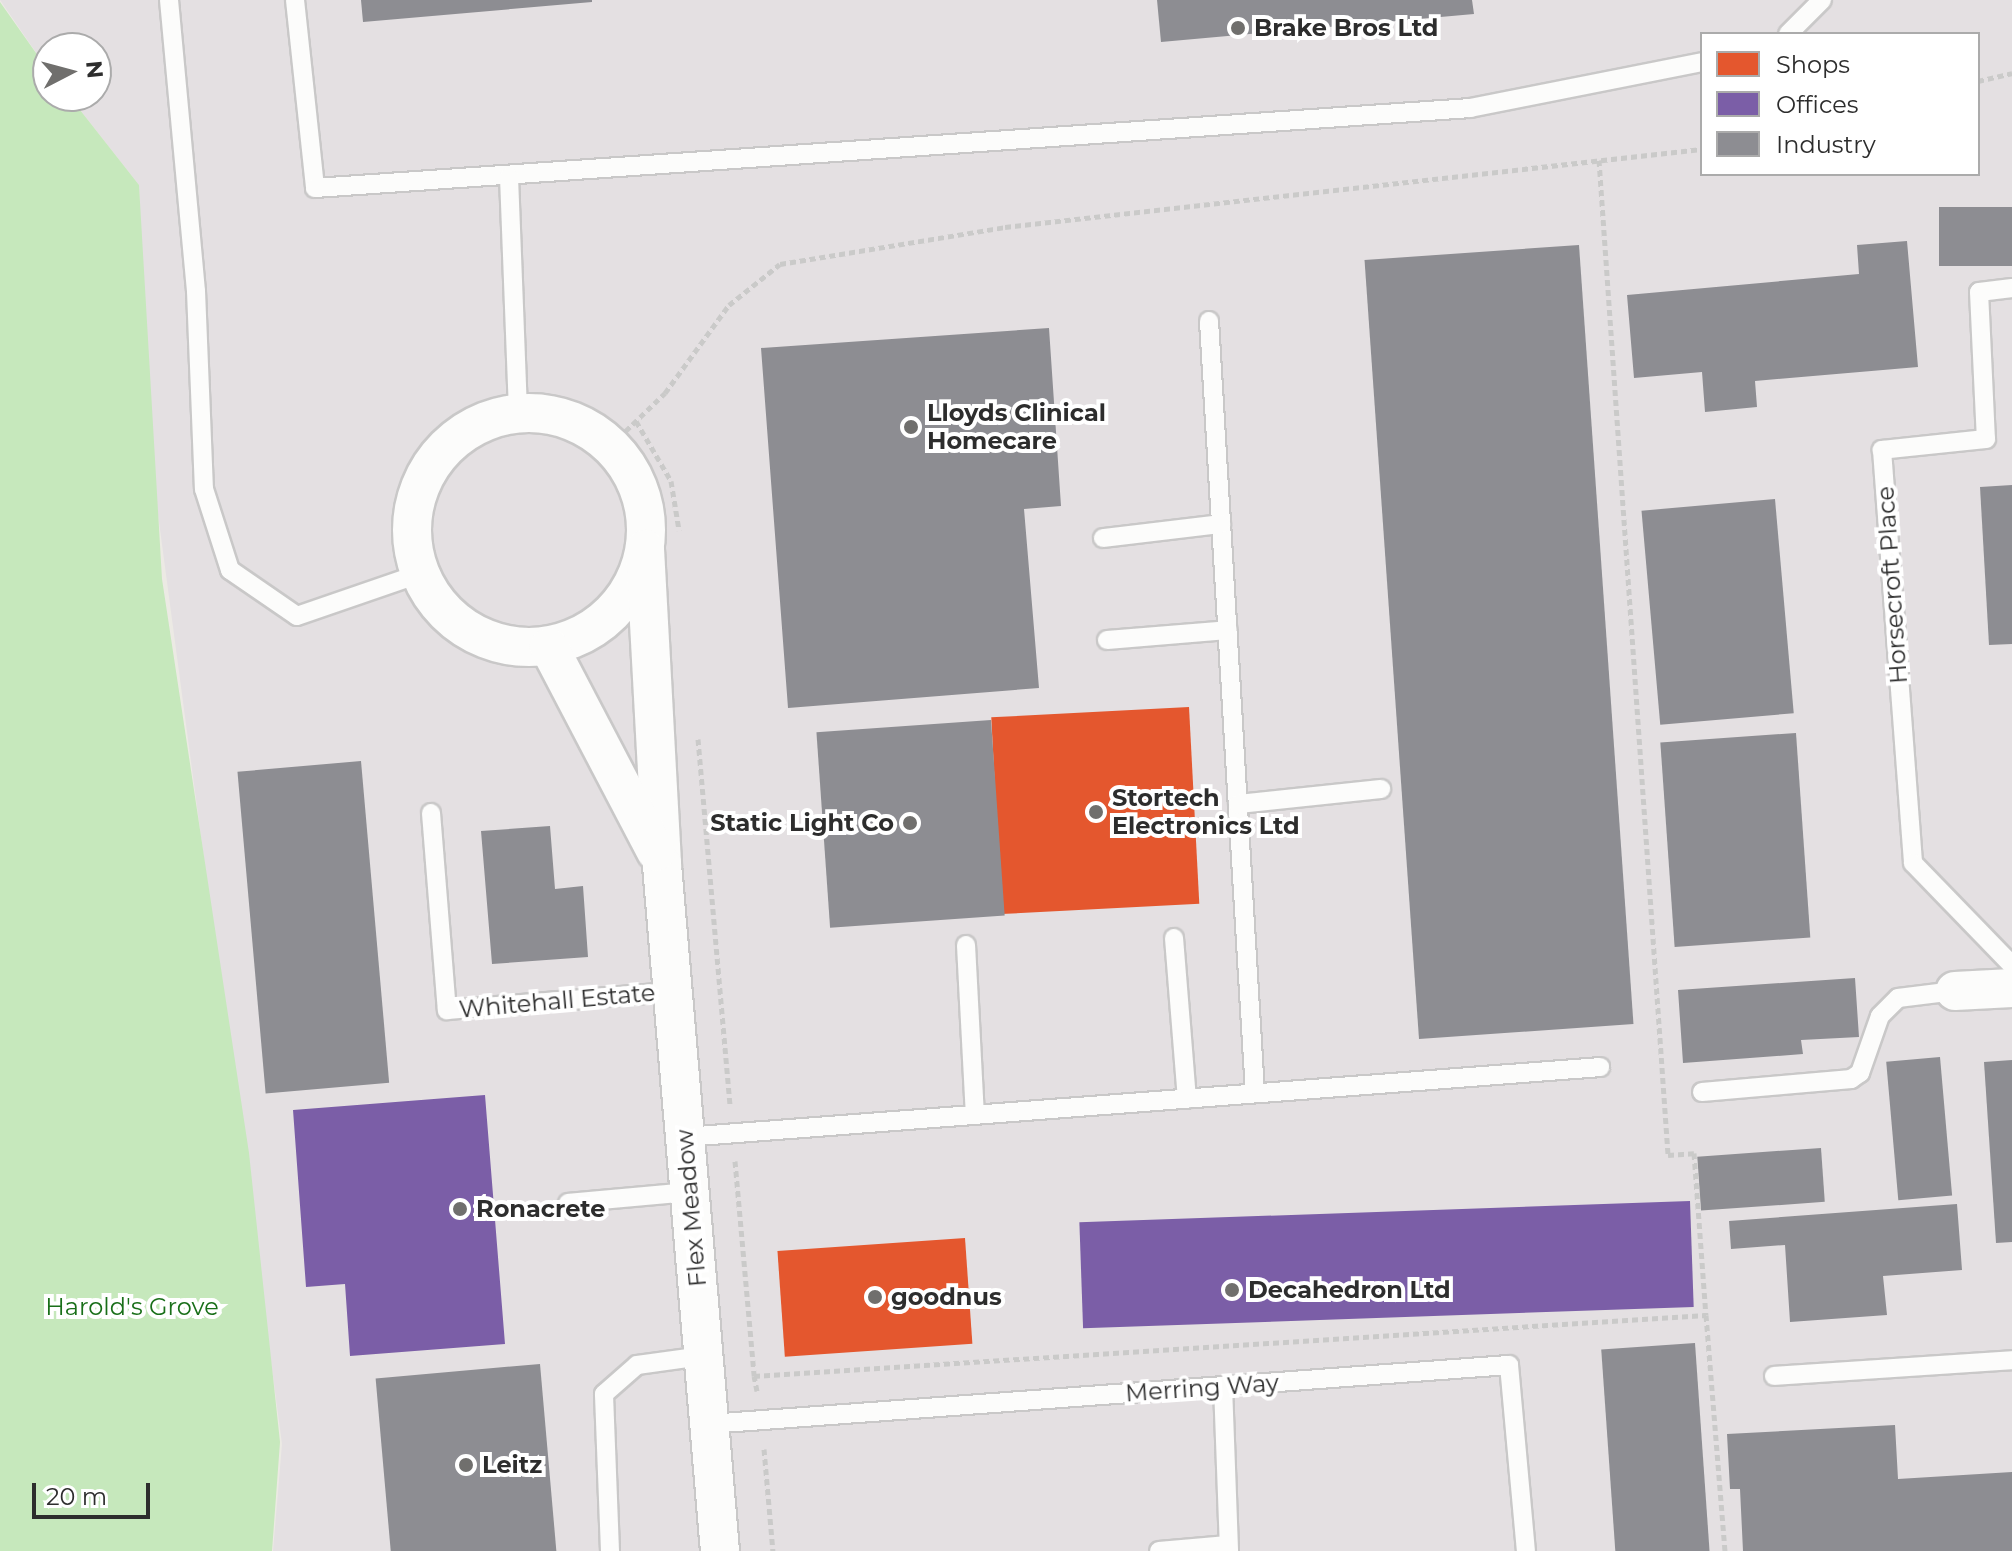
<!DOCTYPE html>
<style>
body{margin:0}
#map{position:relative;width:2012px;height:1551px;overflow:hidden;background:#eceae4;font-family:Montserrat,sans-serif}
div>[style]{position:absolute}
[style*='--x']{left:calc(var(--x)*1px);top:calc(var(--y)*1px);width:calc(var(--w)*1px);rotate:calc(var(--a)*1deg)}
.industrial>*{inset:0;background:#e4e0e2}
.green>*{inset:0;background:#c6e8bc}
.shops>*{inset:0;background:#e4572e;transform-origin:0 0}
.offices>*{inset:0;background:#7b5ea7;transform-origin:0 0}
.industry>*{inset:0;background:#8d8d92;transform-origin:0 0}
.path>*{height:5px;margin-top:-2.5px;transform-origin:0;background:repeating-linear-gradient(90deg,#cacac9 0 6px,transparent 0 10px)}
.roads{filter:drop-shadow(2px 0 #c9c8c8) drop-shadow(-2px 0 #c9c8c8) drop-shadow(0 2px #c9c8c8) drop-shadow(0 -2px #c9c8c8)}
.lane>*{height:18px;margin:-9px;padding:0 9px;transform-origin:9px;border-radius:9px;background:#fcfcfb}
.street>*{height:38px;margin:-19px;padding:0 19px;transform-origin:19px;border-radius:19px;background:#fcfcfb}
.street>.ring{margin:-19px;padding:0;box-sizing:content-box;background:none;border:38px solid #fcfcfb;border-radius:50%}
.dots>*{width:22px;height:22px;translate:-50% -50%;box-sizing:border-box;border:4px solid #fff;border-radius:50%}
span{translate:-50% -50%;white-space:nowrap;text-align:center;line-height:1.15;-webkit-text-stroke:8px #fff;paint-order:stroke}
.poi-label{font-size:24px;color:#2d2d2d;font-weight:700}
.left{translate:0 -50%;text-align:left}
.right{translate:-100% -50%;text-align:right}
.street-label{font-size:24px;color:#2d2d2d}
.park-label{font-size:24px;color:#196f19}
.legend{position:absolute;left:1700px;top:32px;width:280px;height:144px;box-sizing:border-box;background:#fff;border:2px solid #ababab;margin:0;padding:10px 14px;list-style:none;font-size:24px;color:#2d2d2d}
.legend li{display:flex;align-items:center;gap:16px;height:40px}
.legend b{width:40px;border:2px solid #ababab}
.north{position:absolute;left:32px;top:32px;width:80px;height:80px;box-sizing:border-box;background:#fff;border:2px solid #ababab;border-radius:50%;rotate:84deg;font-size:22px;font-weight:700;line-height:32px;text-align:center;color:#2d2d2d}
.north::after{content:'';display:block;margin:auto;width:28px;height:36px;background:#706f6d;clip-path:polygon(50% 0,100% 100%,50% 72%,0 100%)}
.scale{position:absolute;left:32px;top:1483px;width:118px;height:36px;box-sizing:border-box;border:4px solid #2d2d2d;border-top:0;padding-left:10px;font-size:24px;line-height:28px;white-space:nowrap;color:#2d2d2d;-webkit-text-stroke:6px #fff;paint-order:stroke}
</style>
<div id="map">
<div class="industrial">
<i style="clip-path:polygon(evenodd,0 0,2012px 0,2012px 1551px,273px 1551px,282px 1444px,149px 447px,139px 185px,69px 96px,96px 96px,96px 48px,48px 48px,48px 70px,0 0,1702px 34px,1978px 34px,1978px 174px,1702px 174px,1702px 34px)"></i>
</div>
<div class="green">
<i style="clip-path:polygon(0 2px,48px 70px,48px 96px,69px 96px,139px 185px,162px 579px,249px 1153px,280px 1442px,272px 1551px,0 1551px)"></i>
</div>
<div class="shops">
<i style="left:1189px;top:707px;width:197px;height:198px;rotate:87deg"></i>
<i style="left:965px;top:1238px;width:106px;height:188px;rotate:86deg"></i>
</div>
<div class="offices">
<i style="clip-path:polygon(485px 1095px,505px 1344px,350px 1356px,345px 1284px,306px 1287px,293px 1110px)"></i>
<i style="left:1690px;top:1201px;width:106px;height:611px;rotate:88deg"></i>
</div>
<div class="industry">
<i style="clip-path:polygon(361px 0,592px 0,592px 2px,363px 22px)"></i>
<i style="clip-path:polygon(1157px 0,1472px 0,1474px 14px,1161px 42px)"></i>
<i style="left:2012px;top:207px;width:59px;height:73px;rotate:90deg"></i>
<i style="clip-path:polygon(1907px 241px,1918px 367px,1755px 381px,1757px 407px,1705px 412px,1702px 372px,1634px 378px,1627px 295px,1859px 274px,1857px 245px)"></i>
<i style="left:1579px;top:245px;width:781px;height:215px;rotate:86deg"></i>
<i style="clip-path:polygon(1049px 328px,1061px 506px,1024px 509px,1039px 688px,788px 708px,761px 348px)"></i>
<i style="clip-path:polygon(2012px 485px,2012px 644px,1989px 645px,1980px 487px)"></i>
<i style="left:1775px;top:499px;width:215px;height:134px;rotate:85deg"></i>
<i style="left:991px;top:720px;width:196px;height:175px;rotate:86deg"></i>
<i style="left:1796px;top:733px;width:205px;height:136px;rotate:86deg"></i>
<i style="left:361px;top:761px;width:323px;height:124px;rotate:85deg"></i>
<i style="clip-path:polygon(550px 826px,555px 889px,583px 886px,588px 957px,492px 964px,481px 831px)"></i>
<i style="clip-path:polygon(1855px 978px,1859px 1037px,1801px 1040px,1803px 1054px,1683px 1063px,1678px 990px)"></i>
<i style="left:1940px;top:1057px;width:139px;height:54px;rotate:85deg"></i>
<i style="clip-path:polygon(2012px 1060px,2012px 1242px,1996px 1243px,1984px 1062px)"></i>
<i style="left:1821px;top:1148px;width:54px;height:124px;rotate:86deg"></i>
<i style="clip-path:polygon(1957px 1204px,1962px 1270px,1883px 1276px,1887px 1315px,1790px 1322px,1785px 1245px,1731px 1249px,1729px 1221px)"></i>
<i style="left:1695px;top:1343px;width:209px;height:94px;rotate:86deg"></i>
<i style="left:540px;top:1364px;width:188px;height:165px;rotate:85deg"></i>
<i style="clip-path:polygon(1895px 1425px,1898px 1479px,2012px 1472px,2012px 1551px,1743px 1551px,1740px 1489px,1730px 1489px,1727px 1434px)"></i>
</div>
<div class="path">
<i style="--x:1978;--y:81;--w:35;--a:-13"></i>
<i style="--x:1599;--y:160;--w:997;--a:86.03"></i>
<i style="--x:1668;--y:1155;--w:26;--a:-4"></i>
<i style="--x:1694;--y:1153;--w:162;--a:85.8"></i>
<i style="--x:636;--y:421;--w:69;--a:59.7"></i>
<i style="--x:671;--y:481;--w:50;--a:80.7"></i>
<i style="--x:611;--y:445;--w:75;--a:-43.9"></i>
<i style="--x:665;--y:393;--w:109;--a:-54"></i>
<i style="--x:729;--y:305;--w:65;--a:-38.8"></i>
<i style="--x:780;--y:264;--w:228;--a:-9.3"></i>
<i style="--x:1005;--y:227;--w:701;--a:-6.39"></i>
<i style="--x:698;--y:739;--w:369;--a:85"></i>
<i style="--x:735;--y:1161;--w:216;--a:84.9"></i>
<i style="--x:757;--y:1391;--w:15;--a:-101"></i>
<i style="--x:754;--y:1376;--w:954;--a:-3.67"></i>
<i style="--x:1706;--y:1315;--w:237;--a:85.4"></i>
<i style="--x:764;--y:1449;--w:102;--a:85"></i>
</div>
<div class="roads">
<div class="lane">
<i style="--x:169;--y:0;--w:292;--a:84.7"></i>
<i style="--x:196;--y:291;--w:198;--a:87.7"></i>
<i style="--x:204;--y:489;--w:85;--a:72.2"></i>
<i style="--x:230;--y:570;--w:81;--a:34.5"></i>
<i style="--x:297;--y:616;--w:129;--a:-19"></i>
<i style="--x:295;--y:0;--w:189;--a:83.9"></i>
<i style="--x:315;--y:188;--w:1158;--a:-3.96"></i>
<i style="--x:1470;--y:108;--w:237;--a:-11.2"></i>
<i style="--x:1788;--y:34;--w:48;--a:-45"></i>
<i style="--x:509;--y:177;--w:236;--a:87.8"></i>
<i style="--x:2012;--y:288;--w:33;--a:173"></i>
<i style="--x:1979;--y:292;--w:147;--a:87.3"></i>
<i style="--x:1986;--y:439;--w:105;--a:174"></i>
<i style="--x:1882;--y:450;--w:414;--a:85.7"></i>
<i style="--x:1913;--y:863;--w:142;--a:45.9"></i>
<i style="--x:1209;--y:321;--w:773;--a:86.59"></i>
<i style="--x:1103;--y:538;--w:119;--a:-6.8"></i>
<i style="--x:1107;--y:640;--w:121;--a:-4.7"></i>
<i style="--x:1238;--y:804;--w:144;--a:-6"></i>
<i style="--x:431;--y:813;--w:198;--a:85.4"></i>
<i style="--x:447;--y:1010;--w:227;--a:-4.6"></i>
<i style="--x:1174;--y:938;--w:161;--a:85.4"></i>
<i style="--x:966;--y:945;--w:169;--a:87"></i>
<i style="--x:1702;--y:1092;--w:150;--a:-5"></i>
<i style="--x:1851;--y:1079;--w:11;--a:-34"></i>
<i style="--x:1860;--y:1073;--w:60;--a:-70.7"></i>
<i style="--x:1880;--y:1016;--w:25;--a:-45"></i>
<i style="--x:1898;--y:998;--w:57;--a:-7"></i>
<i style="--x:685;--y:1137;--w:918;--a:-4.37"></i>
<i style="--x:568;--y:1203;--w:121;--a:-5.2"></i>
<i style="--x:1774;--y:1376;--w:239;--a:-3.8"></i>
<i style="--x:1223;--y:1386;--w:165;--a:87.9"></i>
<i style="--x:709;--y:1424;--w:802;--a:-4.22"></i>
<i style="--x:1509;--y:1365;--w:187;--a:84.8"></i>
<i style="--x:610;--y:1551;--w:157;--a:-92.2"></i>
<i style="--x:604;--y:1394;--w:44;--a:-41.3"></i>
<i style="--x:637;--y:1365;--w:67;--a:-7.8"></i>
<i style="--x:1159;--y:1551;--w:69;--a:-5"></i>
</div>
<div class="street">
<i class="ring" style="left:412px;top:413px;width:196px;height:196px"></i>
<i style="--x:645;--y:549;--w:316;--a:86.9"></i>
<i style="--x:662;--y:865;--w:688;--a:85.17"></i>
<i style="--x:549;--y:647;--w:231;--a:62.4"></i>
<i style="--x:1955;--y:991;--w:57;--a:-3"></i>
</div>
</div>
<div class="dots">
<i style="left:1238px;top:28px;background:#706f6d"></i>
<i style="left:911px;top:427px;background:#706f6d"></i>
<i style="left:1096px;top:812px;background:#706f6d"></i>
<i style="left:910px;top:823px;background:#706f6d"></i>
<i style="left:460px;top:1209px;background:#706f6d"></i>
<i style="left:1232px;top:1290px;background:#706f6d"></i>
<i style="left:875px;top:1297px;background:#706f6d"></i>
<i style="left:466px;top:1465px;background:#706f6d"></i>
</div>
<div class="poi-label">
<span class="left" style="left:1254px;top:28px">Brake Bros Ltd</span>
<span class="left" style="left:927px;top:427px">Lloyds Clinical<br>Homecare</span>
<span class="left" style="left:1112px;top:812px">Stortech<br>Electronics Ltd</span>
<span class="right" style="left:894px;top:823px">Static Light Co</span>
<span class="left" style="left:476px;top:1209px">Ronacrete</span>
<span class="left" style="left:1248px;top:1290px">Decahedron Ltd</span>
<span class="left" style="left:891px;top:1297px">goodnus</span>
<span class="left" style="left:482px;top:1465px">Leitz</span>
</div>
<div class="street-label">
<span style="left:1892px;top:585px;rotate:-94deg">Horsecroft Place</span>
<span style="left:557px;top:1001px;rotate:-5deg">Whitehall Estate</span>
<span style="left:691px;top:1208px;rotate:-95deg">Flex Meadow</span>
<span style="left:1202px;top:1388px;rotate:-4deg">Merring Way</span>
</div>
<div class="park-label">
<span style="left:132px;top:1307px">Harold's Grove</span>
</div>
<ul class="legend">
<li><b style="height:22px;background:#e4572e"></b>Shops</li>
<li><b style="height:22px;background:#7b5ea7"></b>Offices</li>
<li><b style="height:22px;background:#8d8d92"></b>Industry</li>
</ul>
<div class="north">N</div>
<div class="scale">20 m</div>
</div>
